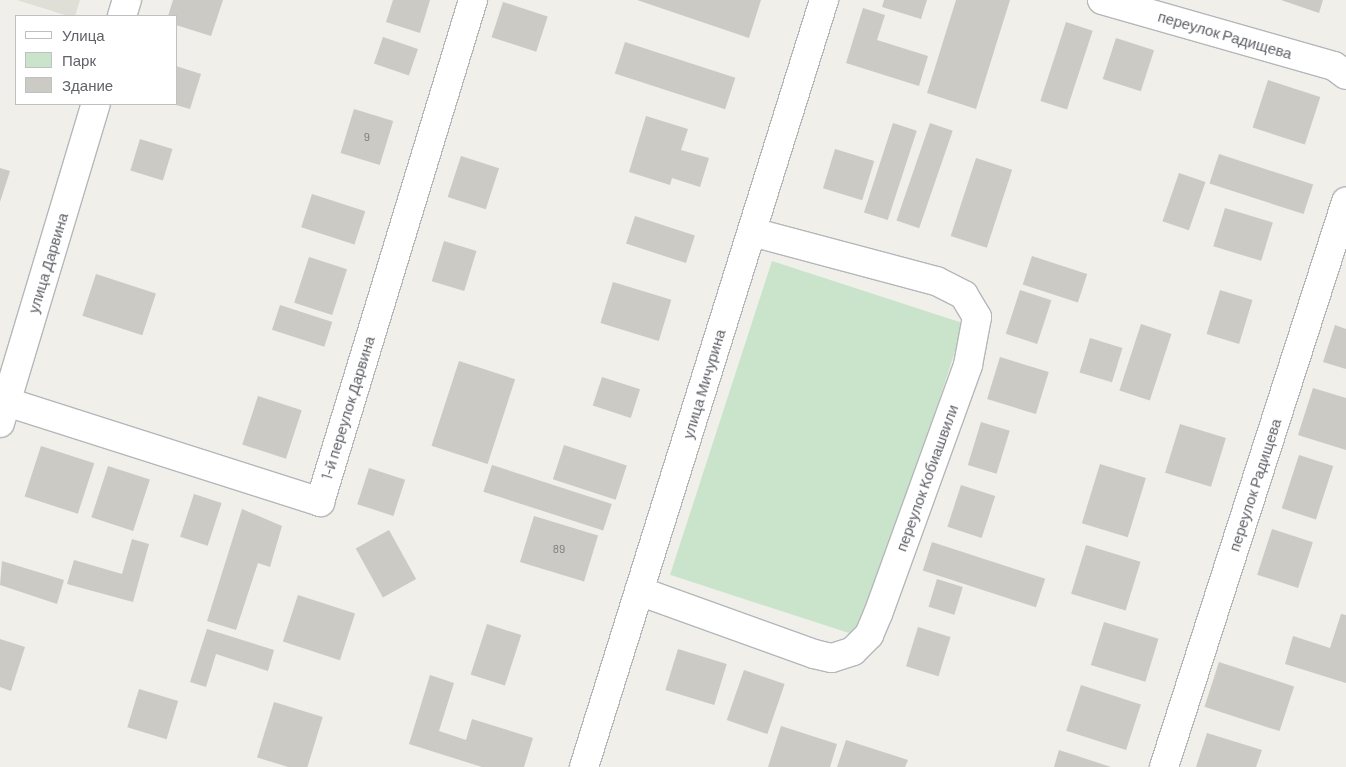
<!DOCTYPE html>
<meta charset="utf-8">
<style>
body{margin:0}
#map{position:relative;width:1346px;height:767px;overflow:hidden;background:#f0efe9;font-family:Barlow,sans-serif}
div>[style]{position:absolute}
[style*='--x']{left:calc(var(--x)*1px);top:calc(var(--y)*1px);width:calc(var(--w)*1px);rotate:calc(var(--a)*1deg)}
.education>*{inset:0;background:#dfded7}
.green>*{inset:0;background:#c9e4cb;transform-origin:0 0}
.building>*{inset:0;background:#cbcac5;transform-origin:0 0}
.roads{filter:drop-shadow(1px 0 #b5b7bb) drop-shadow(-1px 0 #b5b7bb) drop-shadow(0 1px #b5b7bb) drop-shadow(0 -1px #b5b7bb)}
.minor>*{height:28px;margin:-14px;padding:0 14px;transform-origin:14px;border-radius:14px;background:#fff}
.tertiary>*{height:28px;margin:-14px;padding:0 14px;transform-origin:14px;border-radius:14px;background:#fff}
span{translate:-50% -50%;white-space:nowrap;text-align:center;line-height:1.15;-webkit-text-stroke:4px #fff;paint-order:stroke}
.number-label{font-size:12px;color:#7b7c7e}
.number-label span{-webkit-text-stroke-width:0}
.street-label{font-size:15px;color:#606267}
.legend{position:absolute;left:15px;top:15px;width:162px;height:90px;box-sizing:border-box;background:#fff;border:1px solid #bfc0c2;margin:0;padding:6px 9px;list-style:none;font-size:15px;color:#606267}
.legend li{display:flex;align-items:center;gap:10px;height:25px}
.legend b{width:25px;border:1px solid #bfc0c2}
</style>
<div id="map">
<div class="education">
<i style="clip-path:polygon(17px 0,80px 0,75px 16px,68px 16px)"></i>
</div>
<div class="green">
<i style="left:772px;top:261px;width:202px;height:330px;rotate:18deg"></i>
</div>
<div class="building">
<i style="clip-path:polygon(173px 0,223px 0,211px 36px,176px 25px,176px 16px,168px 16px)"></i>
<i style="clip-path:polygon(393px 0,430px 0,420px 33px,386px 22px)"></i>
<i style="clip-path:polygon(637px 0,761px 0,749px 38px)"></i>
<i style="clip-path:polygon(884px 0,927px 0,921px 19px,882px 7px)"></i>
<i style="clip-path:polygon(956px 0,1010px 0,976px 109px,927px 93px)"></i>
<i style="clip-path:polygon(1281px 0,1323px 0,1319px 13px)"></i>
<i style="left:503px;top:2px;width:47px;height:37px;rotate:18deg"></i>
<i style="clip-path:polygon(863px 8px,885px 15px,877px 40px,928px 56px,919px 86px,846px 63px)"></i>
<i style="left:1066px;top:22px;width:28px;height:83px;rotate:18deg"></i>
<i style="left:383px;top:37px;width:37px;height:28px;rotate:19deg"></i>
<i style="left:1116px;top:38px;width:40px;height:43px;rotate:18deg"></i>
<i style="left:625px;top:42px;width:116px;height:33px;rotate:18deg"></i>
<i style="clip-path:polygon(176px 66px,201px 74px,190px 109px,176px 105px)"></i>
<i style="left:1268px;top:80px;width:55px;height:50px;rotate:18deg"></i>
<i style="left:354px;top:109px;width:41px;height:46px;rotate:17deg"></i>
<i style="clip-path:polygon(646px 116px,688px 129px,681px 150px,709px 158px,700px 187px,672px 178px,670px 185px,629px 172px)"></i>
<i style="left:893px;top:123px;width:25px;height:94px;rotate:18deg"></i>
<i style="left:930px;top:123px;width:24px;height:103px;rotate:19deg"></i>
<i style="left:140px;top:139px;width:34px;height:33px;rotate:17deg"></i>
<i style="left:835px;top:149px;width:41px;height:41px;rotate:17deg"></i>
<i style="left:1219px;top:154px;width:99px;height:31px;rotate:18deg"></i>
<i style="left:461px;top:156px;width:40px;height:43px;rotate:18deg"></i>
<i style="left:976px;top:158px;width:38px;height:82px;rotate:18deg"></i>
<i style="clip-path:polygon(0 168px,10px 171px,0 202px)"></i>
<i style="left:1179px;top:173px;width:28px;height:51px;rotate:19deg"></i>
<i style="left:312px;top:194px;width:56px;height:35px;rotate:18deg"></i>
<i style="left:1225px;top:208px;width:50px;height:40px;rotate:17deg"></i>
<i style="left:635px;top:216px;width:63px;height:29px;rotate:18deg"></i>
<i style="left:444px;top:241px;width:34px;height:42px;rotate:17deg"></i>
<i style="left:1032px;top:256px;width:58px;height:30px;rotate:18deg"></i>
<i style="left:309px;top:257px;width:40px;height:48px;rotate:18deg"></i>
<i style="left:96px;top:274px;width:63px;height:44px;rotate:18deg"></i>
<i style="left:613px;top:282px;width:61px;height:43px;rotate:17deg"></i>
<i style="left:1020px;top:290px;width:33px;height:46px;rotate:18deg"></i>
<i style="left:1220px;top:290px;width:34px;height:46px;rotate:17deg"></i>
<i style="left:280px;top:305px;width:55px;height:26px;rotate:18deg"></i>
<i style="left:1141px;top:324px;width:32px;height:70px;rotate:18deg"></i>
<i style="clip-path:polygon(1335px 325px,1346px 329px,1346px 369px,1323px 362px)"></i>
<i style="left:1090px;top:338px;width:34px;height:36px;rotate:17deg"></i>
<i style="left:1000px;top:357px;width:51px;height:44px;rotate:17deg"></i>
<i style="left:459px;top:361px;width:59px;height:89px;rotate:18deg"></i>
<i style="left:602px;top:377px;width:40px;height:30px;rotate:18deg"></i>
<i style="clip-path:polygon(1313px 388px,1346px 398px,1346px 450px,1298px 435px)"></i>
<i style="left:258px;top:396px;width:46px;height:51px;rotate:18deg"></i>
<i style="left:981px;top:422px;width:30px;height:45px;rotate:17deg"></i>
<i style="left:1180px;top:424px;width:48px;height:51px;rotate:17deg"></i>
<i style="left:564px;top:445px;width:66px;height:36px;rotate:18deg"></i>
<i style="left:41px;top:446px;width:56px;height:53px;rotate:18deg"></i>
<i style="left:1299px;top:455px;width:36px;height:56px;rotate:18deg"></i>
<i style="left:1100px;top:464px;width:48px;height:62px;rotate:17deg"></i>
<i style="left:492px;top:465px;width:126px;height:28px;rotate:18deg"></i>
<i style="left:108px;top:466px;width:44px;height:54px;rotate:18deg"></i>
<i style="left:369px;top:468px;width:38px;height:38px;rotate:18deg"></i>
<i style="left:961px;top:485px;width:36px;height:44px;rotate:18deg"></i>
<i style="left:194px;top:494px;width:29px;height:45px;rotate:18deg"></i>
<i style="clip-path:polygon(242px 509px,282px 526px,270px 567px,258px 563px,236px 630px,207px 621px)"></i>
<i style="left:534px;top:516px;width:67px;height:48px;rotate:17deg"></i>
<i style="left:1272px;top:529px;width:43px;height:48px;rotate:18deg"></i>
<i style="left:389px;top:530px;width:56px;height:38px;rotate:61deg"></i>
<i style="clip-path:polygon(132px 539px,149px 544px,133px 602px,67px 584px,74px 560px,122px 574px)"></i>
<i style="left:932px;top:542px;width:119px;height:30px;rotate:18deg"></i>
<i style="left:1086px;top:545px;width:57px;height:51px;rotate:17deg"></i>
<i style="clip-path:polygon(2px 561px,64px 580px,57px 604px,0 585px)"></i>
<i style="left:937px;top:579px;width:27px;height:29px;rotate:17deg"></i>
<i style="left:298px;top:595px;width:60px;height:49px;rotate:18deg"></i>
<i style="clip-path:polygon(1341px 614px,1346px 615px,1346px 683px,1285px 664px,1293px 636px,1330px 648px)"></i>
<i style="left:1104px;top:622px;width:57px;height:45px;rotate:17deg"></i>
<i style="left:487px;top:624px;width:36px;height:53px;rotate:18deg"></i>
<i style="left:918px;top:627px;width:34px;height:41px;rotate:17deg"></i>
<i style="clip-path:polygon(207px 629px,274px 650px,268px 671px,216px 654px,206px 687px,190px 682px)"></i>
<i style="clip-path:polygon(0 639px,25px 647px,11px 691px,0 687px)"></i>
<i style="left:678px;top:649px;width:51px;height:43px;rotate:17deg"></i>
<i style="left:1219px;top:662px;width:79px;height:47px;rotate:18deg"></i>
<i style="left:744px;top:670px;width:43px;height:53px;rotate:19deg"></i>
<i style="clip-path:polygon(430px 675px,454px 683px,439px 731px,466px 740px,472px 719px,533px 738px,524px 767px,482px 767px,409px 744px)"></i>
<i style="left:1081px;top:685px;width:63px;height:48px;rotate:18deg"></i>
<i style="left:139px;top:689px;width:41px;height:40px;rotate:17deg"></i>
<i style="left:274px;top:702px;width:51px;height:58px;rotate:17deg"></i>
<i style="clip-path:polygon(781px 726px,837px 744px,830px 767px,768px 767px)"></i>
<i style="clip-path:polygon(1207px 733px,1262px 750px,1256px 767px,1196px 767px)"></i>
<i style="clip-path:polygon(846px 740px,908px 760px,905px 767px,837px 767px)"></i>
<i style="clip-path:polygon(1059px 750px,1111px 767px,1054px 767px)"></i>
</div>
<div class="roads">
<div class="minor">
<i style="--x:1102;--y:0;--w:241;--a:15.9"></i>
<i style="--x:1334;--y:66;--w:15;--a:37"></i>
<i style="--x:122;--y:16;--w:17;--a:-73"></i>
<i style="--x:7;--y:402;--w:329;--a:17.7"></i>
<i style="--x:320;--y:502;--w:525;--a:-73.05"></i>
<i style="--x:0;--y:423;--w:333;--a:-73.3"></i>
<i style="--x:639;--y:591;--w:186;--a:19.8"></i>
<i style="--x:814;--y:654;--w:18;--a:13"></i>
<i style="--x:832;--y:658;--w:22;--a:-18"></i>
<i style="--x:853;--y:651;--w:23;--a:-45"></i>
<i style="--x:869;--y:635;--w:23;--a:-67"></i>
<i style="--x:878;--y:614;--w:265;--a:-70.1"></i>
<i style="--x:968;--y:365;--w:49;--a:-79.4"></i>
<i style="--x:977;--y:317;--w:26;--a:-121"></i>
<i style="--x:964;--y:295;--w:31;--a:-153"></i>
<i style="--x:936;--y:281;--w:190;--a:-165.1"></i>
<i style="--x:1164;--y:767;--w:594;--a:-72.15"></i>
</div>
<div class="tertiary">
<i style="--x:584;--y:767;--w:804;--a:-72.62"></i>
</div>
</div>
<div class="number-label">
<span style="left:367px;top:137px">9</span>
<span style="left:559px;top:549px">89</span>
</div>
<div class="street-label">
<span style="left:1225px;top:35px;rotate:16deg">переулок Радищева</span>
<span style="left:48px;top:263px;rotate:-73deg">улица Дарвина</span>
<span style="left:704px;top:384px;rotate:-73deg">улица Мичурина</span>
<span style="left:348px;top:408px;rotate:-73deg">1-й переулок Дарвина</span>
<span style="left:927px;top:478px;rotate:-70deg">переулок Кобиашвили</span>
<span style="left:1255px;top:485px;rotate:-72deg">переулок Радищева</span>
</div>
<ul class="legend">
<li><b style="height:6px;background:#fff"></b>Улица</li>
<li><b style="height:14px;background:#c9e4cb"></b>Парк</li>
<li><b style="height:14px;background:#cbcac5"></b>Здание</li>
</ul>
</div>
